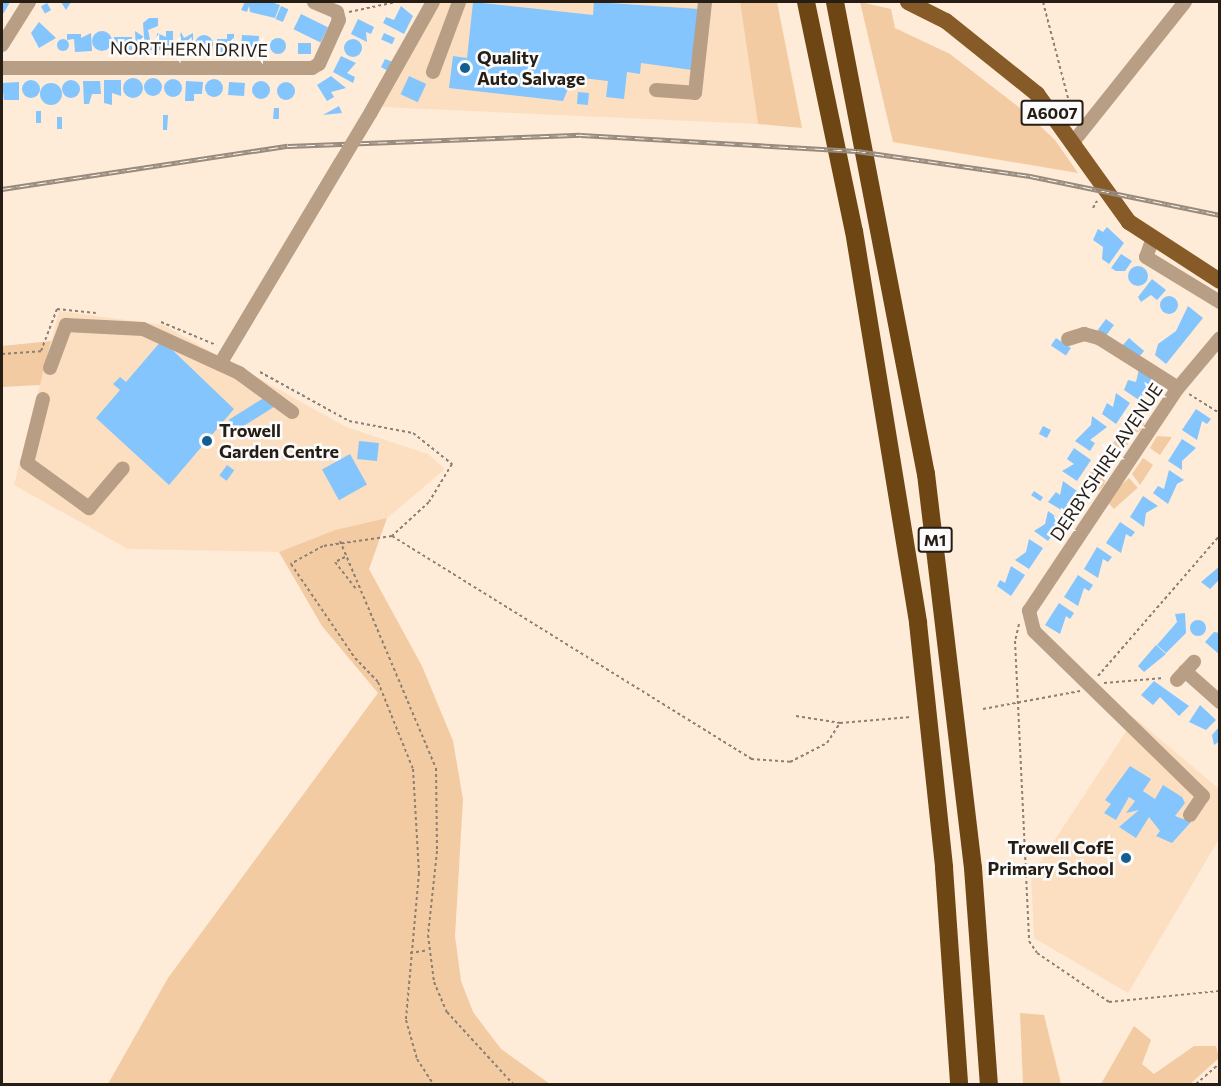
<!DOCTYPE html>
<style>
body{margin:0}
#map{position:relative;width:1221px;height:1086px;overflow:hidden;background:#feebd8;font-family:Commissioner,sans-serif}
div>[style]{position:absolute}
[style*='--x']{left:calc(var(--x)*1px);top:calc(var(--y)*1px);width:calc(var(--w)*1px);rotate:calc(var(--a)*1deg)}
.built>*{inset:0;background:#fcdfc1}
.green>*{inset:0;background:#f2cba2;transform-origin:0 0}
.round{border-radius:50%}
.building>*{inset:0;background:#84c5fd;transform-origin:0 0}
.path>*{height:2px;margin-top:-1px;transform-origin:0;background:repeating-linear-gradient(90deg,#8d8072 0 3px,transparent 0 6px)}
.minor>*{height:14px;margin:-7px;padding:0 7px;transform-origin:7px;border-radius:7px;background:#b79e85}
.major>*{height:16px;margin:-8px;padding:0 8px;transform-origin:8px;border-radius:8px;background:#875b28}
.highway>*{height:18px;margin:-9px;padding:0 9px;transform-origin:9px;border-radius:9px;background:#6d4614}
.rail>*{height:5px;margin-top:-2.5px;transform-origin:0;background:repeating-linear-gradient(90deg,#fcfcfc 0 9px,#988a7c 0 18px);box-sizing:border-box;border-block:2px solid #988a7c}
.minor-bridge>*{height:14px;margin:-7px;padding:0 7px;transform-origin:7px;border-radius:7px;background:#b79e85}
.dots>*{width:16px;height:16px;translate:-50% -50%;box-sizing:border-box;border:3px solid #fcfcfc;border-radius:50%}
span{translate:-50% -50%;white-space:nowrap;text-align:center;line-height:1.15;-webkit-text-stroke:5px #fcfcfc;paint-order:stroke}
.shield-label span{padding:2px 4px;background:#fcfcfc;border:2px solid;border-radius:4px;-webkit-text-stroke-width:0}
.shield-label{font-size:16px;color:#261d15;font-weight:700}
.street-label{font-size:18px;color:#261d15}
.poi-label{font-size:18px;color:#261d15;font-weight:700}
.left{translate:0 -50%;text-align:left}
.right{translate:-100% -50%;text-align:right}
.frame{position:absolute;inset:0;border:3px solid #261d15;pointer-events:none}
</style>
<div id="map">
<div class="built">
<i style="clip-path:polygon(441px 2px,740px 2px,758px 124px,381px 107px)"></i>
<i style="clip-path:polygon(59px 311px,163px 325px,346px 427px,428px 454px,445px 469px,387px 518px,335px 530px,279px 552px,128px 549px,14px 485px)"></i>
<i style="clip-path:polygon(1135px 718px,1219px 789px,1219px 839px,1128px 993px,1034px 938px,1031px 876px)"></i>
</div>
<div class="green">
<i style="clip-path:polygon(740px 2px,777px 2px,802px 128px,758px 124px)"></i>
<i style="clip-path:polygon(860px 2px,891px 9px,895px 28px,950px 54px,1025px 112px,1055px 140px,1078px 173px,893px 142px)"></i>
<i style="clip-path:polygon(51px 341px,40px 385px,2px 387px,2px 346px)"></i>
<i class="round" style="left:1124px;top:413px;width:20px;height:20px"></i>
<i style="clip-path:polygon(1118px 436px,1128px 444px,1116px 461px,1102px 459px)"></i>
<i style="clip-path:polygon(1157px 436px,1172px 437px,1160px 455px,1150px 448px)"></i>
<i style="clip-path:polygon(1143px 458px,1153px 465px,1140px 485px,1132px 474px)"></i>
<i class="round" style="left:1085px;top:471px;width:20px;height:20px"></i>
<i style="left:1129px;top:478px;width:13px;height:32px;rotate:48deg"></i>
<i style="clip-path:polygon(387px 518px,369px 569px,422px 666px,453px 741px,463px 799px,455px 936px,461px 981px,473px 1012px,501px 1049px,550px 1084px,108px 1084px,168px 978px,378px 693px,322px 626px,279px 552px,335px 530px)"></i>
<i style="clip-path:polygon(1020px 1013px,1044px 1015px,1061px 1084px,1023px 1084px)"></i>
<i style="clip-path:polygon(1134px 1026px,1151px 1040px,1142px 1064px,1154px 1074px,1194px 1046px,1216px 1046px,1219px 1058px,1190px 1084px,1101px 1084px)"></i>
</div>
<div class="building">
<i style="clip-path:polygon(2px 2px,10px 2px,2px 16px)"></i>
<i style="clip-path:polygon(61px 2px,71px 2px,66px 10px)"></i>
<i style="clip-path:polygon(245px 2px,271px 2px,280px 5px,275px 18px,250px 12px,249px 6px,247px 12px,241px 10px)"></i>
<i style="clip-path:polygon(473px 2px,593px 15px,594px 2px,699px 9px,692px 70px,641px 63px,640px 74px,627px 72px,624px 99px,606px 97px,608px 81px,573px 77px,563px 101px,449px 88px,453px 56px,467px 58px)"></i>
<i style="left:47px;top:3px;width:8px;height:7px;rotate:60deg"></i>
<i style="left:281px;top:6px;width:8px;height:14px;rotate:23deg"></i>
<i style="clip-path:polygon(401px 6px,413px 16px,404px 34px,383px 23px,386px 17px,394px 20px)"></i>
<i style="left:301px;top:14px;width:30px;height:17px;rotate:26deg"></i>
<i style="clip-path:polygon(149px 18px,158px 18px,158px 26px,148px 30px,152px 50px,136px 50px,135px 31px,144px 37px,143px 23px)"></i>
<i style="clip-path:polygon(358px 19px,374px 27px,371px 34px,366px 32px,367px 42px,351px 34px)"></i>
<i style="clip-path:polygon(39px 22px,56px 38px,39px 48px,31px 33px)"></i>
<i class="round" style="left:92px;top:31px;width:20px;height:20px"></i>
<i style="clip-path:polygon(166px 31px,173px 31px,173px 50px,156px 50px,157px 33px,166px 37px)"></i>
<i style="clip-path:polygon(181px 32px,184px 38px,193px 33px,193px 51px,176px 51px)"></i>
<i style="clip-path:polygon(91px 33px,92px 51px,75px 52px,74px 39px,67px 40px,67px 34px,81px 34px,81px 38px)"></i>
<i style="left:384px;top:33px;width:12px;height:7px;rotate:24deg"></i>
<i style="clip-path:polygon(227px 34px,234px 34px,234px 52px,217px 52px,217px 39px,227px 39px)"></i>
<i style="left:242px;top:35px;width:17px;height:17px;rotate:3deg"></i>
<i class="round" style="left:195px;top:35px;width:18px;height:18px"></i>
<i style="left:132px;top:37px;width:13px;height:18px;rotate:90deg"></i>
<i class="round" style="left:270px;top:38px;width:16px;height:16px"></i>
<i class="round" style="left:57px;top:39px;width:12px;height:12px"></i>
<i class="round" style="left:344px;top:39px;width:18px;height:18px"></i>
<i style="left:298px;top:43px;width:13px;height:11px"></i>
<i style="clip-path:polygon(341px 56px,356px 63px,347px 73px,355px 77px,353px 83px,333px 72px)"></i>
<i style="clip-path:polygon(385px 59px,393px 62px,388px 71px,381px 67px)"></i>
<i style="clip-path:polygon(331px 76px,346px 88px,331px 92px,334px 97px,327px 101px,317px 85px)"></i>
<i style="left:409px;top:76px;width:19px;height:20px;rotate:25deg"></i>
<i class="round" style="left:144px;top:78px;width:18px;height:18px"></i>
<i class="round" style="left:123px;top:78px;width:20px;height:20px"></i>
<i class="round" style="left:164px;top:79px;width:18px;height:18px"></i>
<i class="round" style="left:205px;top:79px;width:18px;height:18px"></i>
<i style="clip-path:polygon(104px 80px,121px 80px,121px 96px,112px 93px,112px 105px,104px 103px)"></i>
<i class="round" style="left:62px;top:80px;width:18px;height:18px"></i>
<i class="round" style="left:22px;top:80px;width:18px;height:18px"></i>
<i style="clip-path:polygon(83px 81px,100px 81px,101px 94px,92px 94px,89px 104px,84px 104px)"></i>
<i style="clip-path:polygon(186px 81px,203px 82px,202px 94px,194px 94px,194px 101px,185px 101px)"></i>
<i class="round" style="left:252px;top:81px;width:18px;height:18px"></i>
<i style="clip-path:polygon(19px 82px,19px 100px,4px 100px,2px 83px)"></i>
<i style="left:229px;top:82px;width:16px;height:13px;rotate:4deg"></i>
<i class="round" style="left:277px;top:82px;width:18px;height:18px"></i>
<i class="round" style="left:40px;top:83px;width:22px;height:22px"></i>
<i style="left:578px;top:92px;width:11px;height:12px;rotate:5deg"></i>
<i style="clip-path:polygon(339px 106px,342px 113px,323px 115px)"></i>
<i style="clip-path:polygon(274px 108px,279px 108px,279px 119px,273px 119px)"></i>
<i style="left:36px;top:111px;width:5px;height:12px"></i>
<i style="clip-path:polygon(163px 115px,168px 115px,167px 130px,163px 130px)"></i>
<i style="left:57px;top:117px;width:5px;height:12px"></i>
<i style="clip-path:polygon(1107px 227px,1124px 243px,1109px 264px,1102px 259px,1103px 247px,1093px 240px,1098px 229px,1103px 232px)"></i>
<i style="clip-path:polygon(1121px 254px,1132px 261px,1125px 271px,1116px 271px,1111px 268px)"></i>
<i class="round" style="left:1128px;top:266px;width:20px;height:20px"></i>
<i style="clip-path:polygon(1152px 279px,1166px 290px,1157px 300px,1151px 295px,1141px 302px,1138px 297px)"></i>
<i class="round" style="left:1160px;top:296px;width:18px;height:18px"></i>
<i style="clip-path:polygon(1188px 306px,1203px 318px,1166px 364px,1155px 355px,1158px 344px,1176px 331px)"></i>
<i style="left:1106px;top:319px;width:10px;height:14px;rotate:37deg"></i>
<i style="left:1056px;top:338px;width:18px;height:9px;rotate:34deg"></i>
<i style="left:1129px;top:338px;width:20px;height:10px;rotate:41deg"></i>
<i style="clip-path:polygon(162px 340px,234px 409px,169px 485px,96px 418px,120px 390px,113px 384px,120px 377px,126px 382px)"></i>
<i style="clip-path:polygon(1139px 369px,1153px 379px,1139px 400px,1124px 390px,1128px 380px,1136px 382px)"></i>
<i style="clip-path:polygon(1116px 393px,1130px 403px,1116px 424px,1102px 414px,1107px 403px,1113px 407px)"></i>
<i style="left:267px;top:396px;width:13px;height:45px;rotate:58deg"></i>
<i style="clip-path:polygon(1196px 409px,1211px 419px,1207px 424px,1202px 421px,1197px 440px,1182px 430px)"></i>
<i style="clip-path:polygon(1092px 416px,1107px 427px,1090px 440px,1095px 443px,1090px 451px,1075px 441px,1091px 425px)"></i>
<i style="left:1043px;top:426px;width:9px;height:9px;rotate:27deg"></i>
<i style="clip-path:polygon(1182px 439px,1196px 448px,1182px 461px,1182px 470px,1168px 461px)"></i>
<i style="left:359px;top:441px;width:20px;height:18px;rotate:6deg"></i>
<i style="clip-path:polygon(1074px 448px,1091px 460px,1077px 481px,1062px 471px,1074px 464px,1067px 459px)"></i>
<i style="left:350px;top:454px;width:35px;height:32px;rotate:61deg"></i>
<i style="left:227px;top:465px;width:9px;height:13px;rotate:36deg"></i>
<i style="clip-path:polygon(1169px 470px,1184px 480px,1177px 484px,1168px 504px,1153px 493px,1158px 486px,1164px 489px)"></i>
<i style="clip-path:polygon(1063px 481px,1077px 491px,1063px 511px,1048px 502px,1056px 492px,1060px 495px)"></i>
<i style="left:1034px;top:491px;width:11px;height:5px;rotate:34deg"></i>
<i style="clip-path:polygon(1143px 496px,1158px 506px,1146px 513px,1144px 527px,1130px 517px)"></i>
<i style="clip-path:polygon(1048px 511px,1062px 521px,1048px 541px,1034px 531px,1045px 524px)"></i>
<i style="clip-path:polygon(1120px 522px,1135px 532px,1131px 537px,1126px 534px,1121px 553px,1106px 543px)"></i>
<i style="clip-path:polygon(1029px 539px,1043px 548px,1029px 569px,1015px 560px,1026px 552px)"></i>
<i style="clip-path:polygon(1097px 547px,1112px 557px,1108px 562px,1103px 559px,1098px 578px,1084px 569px)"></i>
<i style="clip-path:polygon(1011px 566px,1025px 575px,1011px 596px,997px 586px,1000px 580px,1005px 583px)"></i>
<i style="clip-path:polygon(1220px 566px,1220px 579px,1210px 589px,1201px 582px)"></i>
<i style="clip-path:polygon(1078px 575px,1093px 585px,1089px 591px,1084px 588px,1078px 606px,1064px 597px)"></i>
<i style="clip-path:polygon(1059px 603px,1074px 613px,1070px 619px,1066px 616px,1060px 634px,1045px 625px)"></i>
<i style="clip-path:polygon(1185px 613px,1186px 633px,1166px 653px,1157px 645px,1177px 622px,1175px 614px)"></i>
<i class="round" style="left:1190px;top:620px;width:16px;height:16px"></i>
<i style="clip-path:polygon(1214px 632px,1220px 633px,1220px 655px,1205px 642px)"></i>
<i style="clip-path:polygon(1156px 645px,1166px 654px,1144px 672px,1138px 666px)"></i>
<i style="clip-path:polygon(1154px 681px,1189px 706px,1179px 716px,1160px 697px,1153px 705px,1141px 695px)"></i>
<i style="clip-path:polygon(1200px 705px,1216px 720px,1206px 730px,1189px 722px)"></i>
<i style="clip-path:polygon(1220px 726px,1220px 741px,1214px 745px,1212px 735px)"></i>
<i style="clip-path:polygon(1130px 766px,1151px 779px,1143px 791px,1155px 799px,1163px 785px,1182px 797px,1185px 803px,1175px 816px,1191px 822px,1172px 843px,1156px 836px,1160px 831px,1149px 817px,1136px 838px,1119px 827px,1139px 810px,1126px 813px,1135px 801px,1129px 797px,1116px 820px,1104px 813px,1111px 804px,1105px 800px)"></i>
</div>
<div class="path">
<i style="--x:1043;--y:2;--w:123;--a:75.4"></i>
<i style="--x:349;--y:12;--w:48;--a:-12"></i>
<i style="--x:1093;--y:208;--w:8;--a:-60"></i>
<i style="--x:161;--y:322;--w:60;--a:22.7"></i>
<i style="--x:2;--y:354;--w:39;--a:-4"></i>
<i style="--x:41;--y:351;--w:45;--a:-69.1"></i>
<i style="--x:57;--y:309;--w:39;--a:6"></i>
<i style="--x:260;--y:372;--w:102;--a:28.8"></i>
<i style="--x:349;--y:421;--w:65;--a:10.6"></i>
<i style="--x:413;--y:433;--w:50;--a:38.5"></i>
<i style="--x:452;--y:464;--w:44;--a:121.2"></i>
<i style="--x:429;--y:502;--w:50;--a:137.4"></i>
<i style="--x:392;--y:536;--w:70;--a:171.8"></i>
<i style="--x:323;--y:546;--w:37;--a:151"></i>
<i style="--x:291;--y:564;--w:114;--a:55.8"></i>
<i style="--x:355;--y:658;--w:33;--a:46"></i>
<i style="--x:378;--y:682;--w:94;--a:68.1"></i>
<i style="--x:413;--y:769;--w:104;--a:86.7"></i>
<i style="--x:419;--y:873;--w:148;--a:95.1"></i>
<i style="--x:406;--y:1020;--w:41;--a:74.2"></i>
<i style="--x:417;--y:1059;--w:30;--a:57"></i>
<i style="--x:1189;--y:394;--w:36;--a:32"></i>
<i style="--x:392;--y:536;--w:423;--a:31.8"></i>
<i style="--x:751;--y:759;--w:39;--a:4"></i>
<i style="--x:790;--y:762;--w:42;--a:-27.2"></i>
<i style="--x:827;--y:743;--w:24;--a:-57"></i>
<i style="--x:340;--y:541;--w:246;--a:67.1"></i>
<i style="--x:436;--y:768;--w:83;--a:89.3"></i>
<i style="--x:437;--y:851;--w:84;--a:96.1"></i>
<i style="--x:428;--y:935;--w:47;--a:82.7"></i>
<i style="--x:434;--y:982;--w:33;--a:67"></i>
<i style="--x:447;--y:1012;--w:98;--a:47.5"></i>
<i style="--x:345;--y:557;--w:11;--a:153"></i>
<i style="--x:335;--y:562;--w:36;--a:52"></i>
<i style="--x:1219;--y:595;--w:1;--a:-45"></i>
<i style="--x:1019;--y:624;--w:17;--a:103"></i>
<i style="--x:1015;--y:641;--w:300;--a:87.3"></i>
<i style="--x:1029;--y:941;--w:14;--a:56"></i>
<i style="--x:1037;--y:953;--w:87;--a:34.2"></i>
<i style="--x:1109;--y:1002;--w:112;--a:-5.7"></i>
<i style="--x:1098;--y:676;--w:186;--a:-49.1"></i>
<i style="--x:1104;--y:683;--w:60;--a:-4.8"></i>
<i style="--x:983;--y:709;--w:99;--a:-10.5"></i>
<i style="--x:796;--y:716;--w:45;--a:9"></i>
<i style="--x:840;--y:723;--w:71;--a:-4.8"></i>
<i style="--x:410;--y:953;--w:18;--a:-9"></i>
<i style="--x:1196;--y:1084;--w:32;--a:-41"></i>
</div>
<div class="minor">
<i style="--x:2;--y:45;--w:51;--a:-57.9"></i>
<i style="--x:2;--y:68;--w:310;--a:0"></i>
<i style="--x:312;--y:68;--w:8;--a:-30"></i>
<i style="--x:319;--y:64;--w:48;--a:-65.6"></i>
<i style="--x:339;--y:20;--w:8;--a:-104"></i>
<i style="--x:337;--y:12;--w:25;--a:-157"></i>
<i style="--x:433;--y:72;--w:75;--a:-69.6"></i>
<i style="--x:656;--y:90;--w:39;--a:4"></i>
<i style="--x:695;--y:93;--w:92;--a:-83.7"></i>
<i style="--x:371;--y:112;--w:126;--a:-60.6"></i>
<i style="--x:1074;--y:141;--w:178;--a:-51.4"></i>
<i style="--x:1153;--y:238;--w:20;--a:110"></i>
<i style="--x:1146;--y:257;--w:87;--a:31.3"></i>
<i style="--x:1068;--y:339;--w:17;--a:-17"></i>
<i style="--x:1084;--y:334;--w:16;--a:15"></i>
<i style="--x:1099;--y:338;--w:93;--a:32.3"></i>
<i style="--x:220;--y:364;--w:235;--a:-59.1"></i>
<i style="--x:50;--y:368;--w:46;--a:-69.6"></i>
<i style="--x:66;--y:325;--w:77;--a:3"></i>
<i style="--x:143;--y:329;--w:106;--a:24.6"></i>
<i style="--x:239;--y:373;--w:66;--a:36.3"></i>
<i style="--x:43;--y:399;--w:66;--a:104"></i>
<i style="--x:27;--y:463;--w:77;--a:36"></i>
<i style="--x:89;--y:508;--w:52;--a:-49.6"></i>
<i style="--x:1185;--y:671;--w:47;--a:41.5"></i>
<i style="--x:1177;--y:680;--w:25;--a:-47"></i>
<i style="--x:1190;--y:815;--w:23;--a:-56"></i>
<i style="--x:1203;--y:796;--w:236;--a:-135.7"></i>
<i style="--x:1034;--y:631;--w:21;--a:-104"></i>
<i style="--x:1029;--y:611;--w:268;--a:-56.3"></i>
<i style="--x:1178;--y:388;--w:65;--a:-50"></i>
</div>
<div class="major">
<i style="--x:908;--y:2;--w:42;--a:26.6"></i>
<i style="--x:946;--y:21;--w:117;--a:38.7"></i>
<i style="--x:1037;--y:94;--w:158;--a:54.3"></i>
<i style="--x:1129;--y:222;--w:108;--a:33"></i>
</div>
<div class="highway">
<i style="--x:806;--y:2;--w:234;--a:78.2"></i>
<i style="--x:854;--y:231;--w:397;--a:80.7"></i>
<i style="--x:918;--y:623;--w:246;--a:83.9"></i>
<i style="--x:944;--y:868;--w:217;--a:86"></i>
<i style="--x:835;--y:2;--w:481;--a:79.1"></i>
<i style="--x:926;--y:474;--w:397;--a:83.2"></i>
<i style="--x:973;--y:868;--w:217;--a:85.8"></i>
</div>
<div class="rail">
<i style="--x:2;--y:189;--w:289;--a:-8.6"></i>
<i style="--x:288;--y:146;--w:293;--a:-2.2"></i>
<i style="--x:581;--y:135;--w:276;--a:3.3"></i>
<i style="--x:857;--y:151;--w:175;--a:8.2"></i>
<i style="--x:1030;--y:176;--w:194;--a:11.6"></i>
</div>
<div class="minor-bridge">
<i style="--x:341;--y:162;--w:58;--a:-59"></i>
</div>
<div class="dots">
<i style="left:465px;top:68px;background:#135d91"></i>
<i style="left:207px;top:441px;background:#135d91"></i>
<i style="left:1126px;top:858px;background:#135d91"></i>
</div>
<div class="shield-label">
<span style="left:1052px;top:113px">A6007</span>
<span style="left:935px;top:540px">M1</span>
</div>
<div class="street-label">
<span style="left:189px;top:49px;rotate:1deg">NORTHERN DRIVE</span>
<span style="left:1106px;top:462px;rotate:-56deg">DERBYSHIRE AVENUE</span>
</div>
<div class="poi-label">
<span class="left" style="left:477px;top:68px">Quality<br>Auto Salvage</span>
<span class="left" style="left:219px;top:441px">Trowell<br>Garden Centre</span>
<span class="right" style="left:1114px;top:858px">Trowell CofE<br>Primary School</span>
</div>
<div class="frame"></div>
</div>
